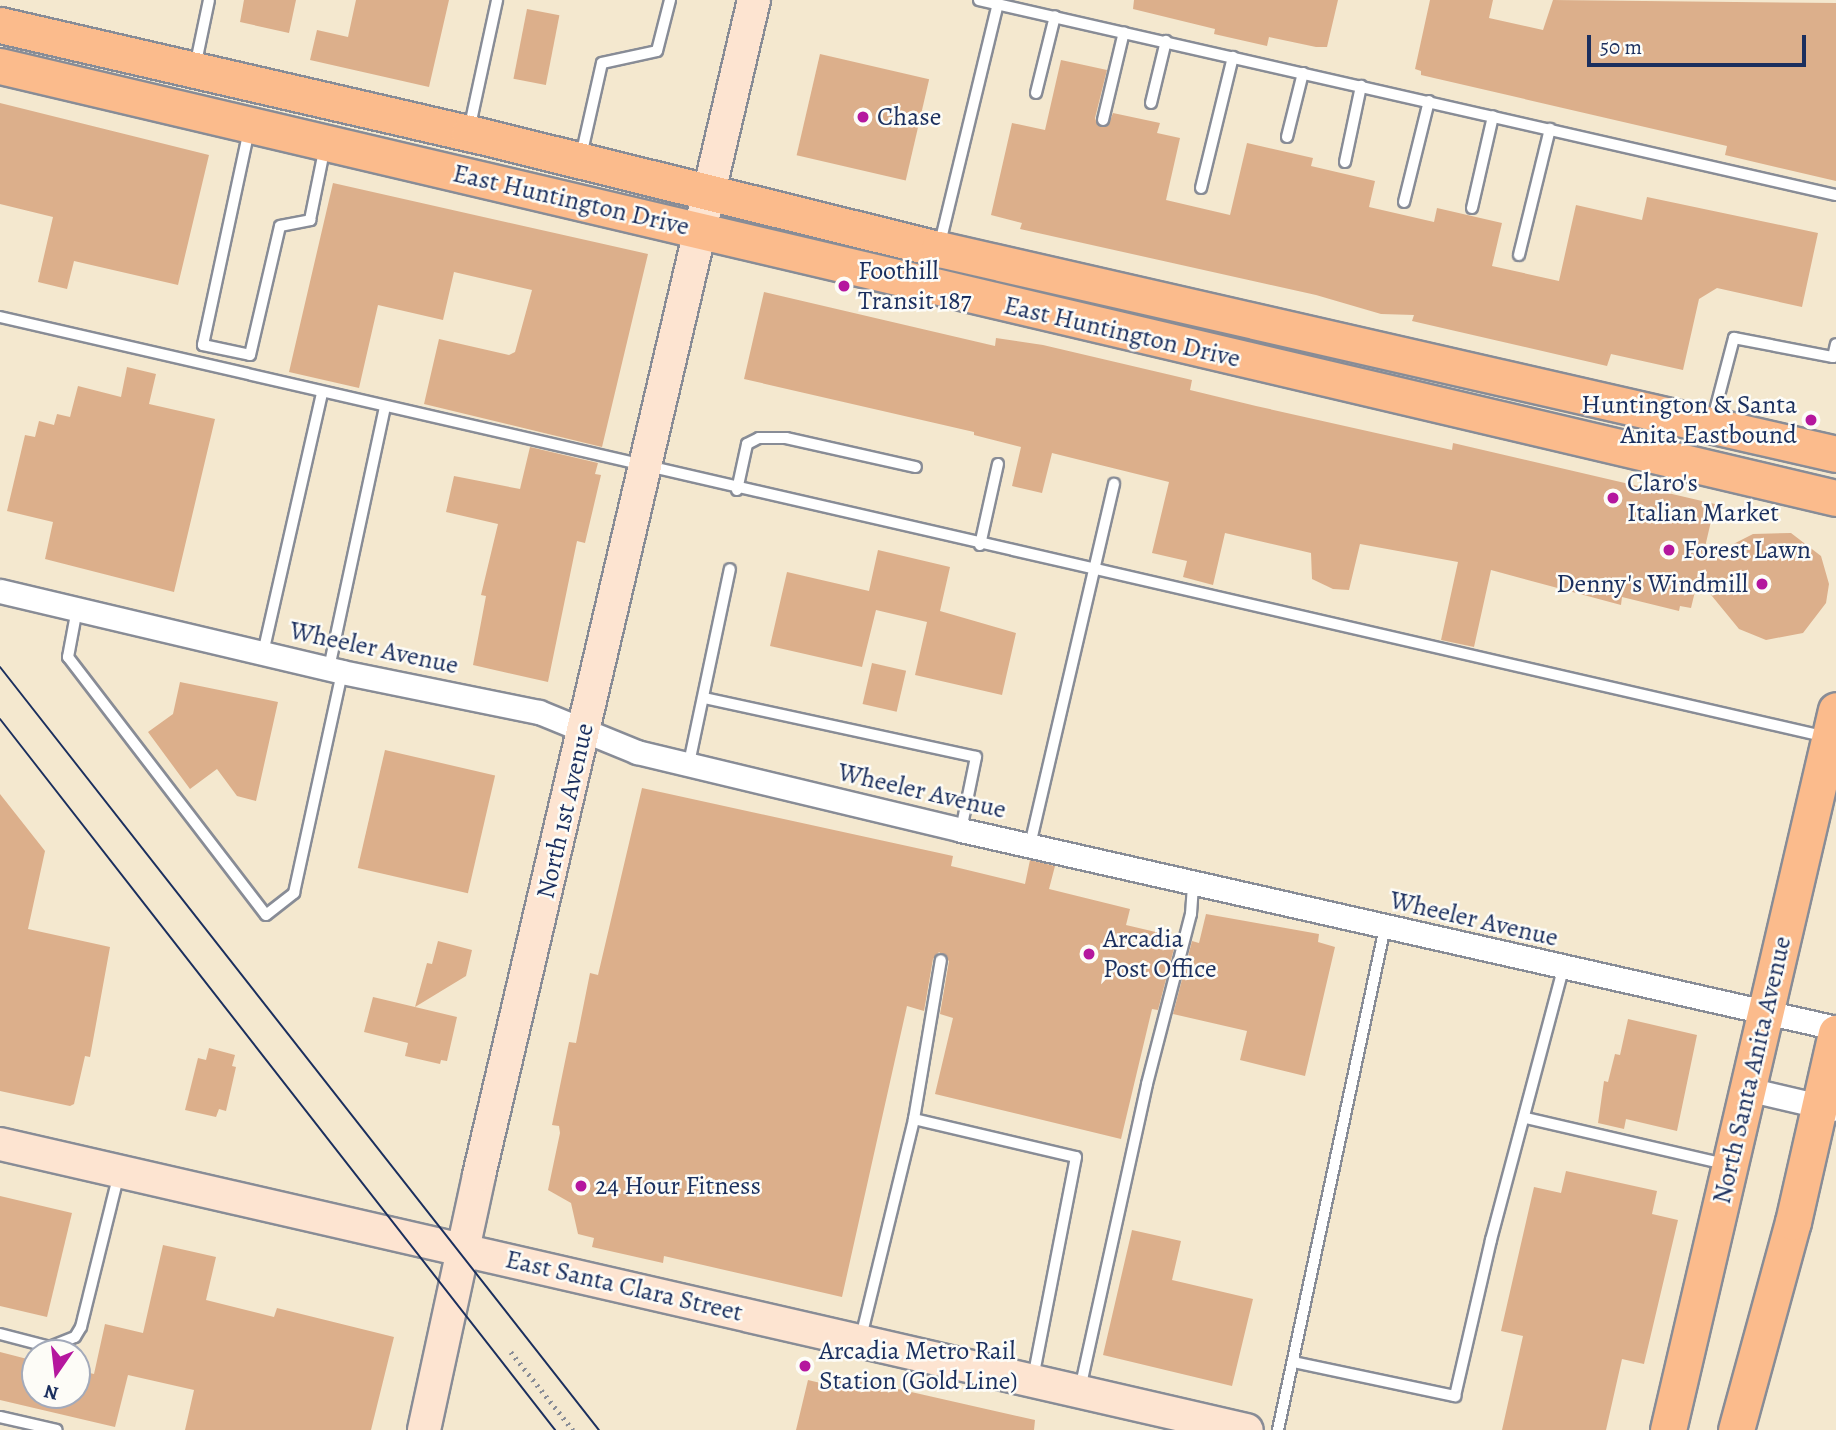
<!DOCTYPE html>
<style>
body{margin:0}
#map{position:relative;width:1836px;height:1430px;overflow:hidden;background:#f4e8cf;font-family:Alegreya,serif}
div>[style]{position:absolute}
[style*='--x']{left:calc(var(--x)*1px);top:calc(var(--y)*1px);width:calc(var(--w)*1px);rotate:calc(var(--a)*1deg)}
.building>*{inset:0;background:#dcaf8b;transform-origin:0 0}
.path>*{height:4.5px;margin-top:-2.25px;transform-origin:0;background:repeating-linear-gradient(90deg,#888c96 0 2px,transparent 0 7px)}
.roads{filter:drop-shadow(2px 0 #888c96) drop-shadow(-2px 0 #888c96) drop-shadow(0 2px #888c96) drop-shadow(0 -2px #888c96)}
.lane>*{height:10px;margin:-5px;padding:0 5px;transform-origin:5px;border-radius:5px;background:#fff}
.street>*{height:23px;margin:-11.5px;padding:0 11.5px;transform-origin:11.5px;border-radius:11.5px;background:#fff}
.secondary>*{height:32px;margin:-16px;padding:0 16px;transform-origin:16px;border-radius:16px;background:#fde4d1}
.primary>*{height:35px;margin:-17.5px;padding:0 17.5px;transform-origin:17.5px;border-radius:17.5px;background:#fbbb8c}
.tram>*{height:2px;margin:-1px;padding:0 1px;transform-origin:1px;border-radius:1px;background:#1b2f5e}
.dots>*{width:19px;height:19px;translate:-50% -50%;box-sizing:border-box;border:4px solid #fdfcf7;border-radius:50%}
span{translate:-50% -50%;white-space:nowrap;text-align:center;line-height:1.15;-webkit-text-stroke:5px #fdfcf7;paint-order:stroke}
.poi-label{font-size:26px;color:#1b2f5e}
.left{translate:0 -50%;text-align:left}
.right{translate:-100% -50%;text-align:right}
.street-label{font-size:26px;color:#1b2f5e}
.north{position:absolute;left:21px;top:1339px;width:70px;height:70px;box-sizing:border-box;background:#fdfcf7;border:2px solid #a3aaba;border-radius:50%;rotate:194deg;font-size:19px;font-weight:700;line-height:28px;text-align:center;color:#1b2f5e}
.north::after{content:'';display:block;margin:auto;width:24px;height:32px;background:#b5179e;clip-path:polygon(50% 0,100% 100%,50% 72%,0 100%)}
.scale{position:absolute;left:1587px;top:35px;width:219px;height:32px;box-sizing:border-box;border:4px solid #1b2f5e;border-top:0;padding-left:9px;font-size:21px;line-height:24px;white-space:nowrap;color:#1b2f5e;-webkit-text-stroke:5px #fdfcf7;paint-order:stroke}
</style>
<div id="map">
<div class="building">
<i style="clip-path:polygon(244px 0,296px 0,289px 33px,240px 22px)"></i>
<i style="clip-path:polygon(356px 0,449px 0,429px 87px,310px 60px,317px 30px,348px 37px)"></i>
<i style="clip-path:polygon(1134px 0,1338px 0,1327px 47px,1316px 47px,1269px 37px,1267px 46px,1214px 34px,1215px 29px,1133px 9px)"></i>
<i style="clip-path:polygon(1430px 0,1493px 0,1489px 18px,1543px 30px,1553px 0,1836px 3px,1836px 181px,1725px 155px,1727px 146px,1421px 75px,1421px 71px,1415px 69px)"></i>
<i style="left:527px;top:9px;width:33px;height:71px;rotate:11deg"></i>
<i style="left:820px;top:54px;width:112px;height:104px;rotate:13deg"></i>
<i style="clip-path:polygon(1061px 60px,1107px 70px,1095px 118px,1098px 126px,1108px 126px,1113px 113px,1160px 123px,1157px 133px,1180px 138px,1166px 200px,1230px 215px,1247px 143px,1313px 158px,1311px 166px,1375px 181px,1369px 207px,1434px 222px,1437px 208px,1502px 223px,1492px 266px,1559px 281px,1576px 205px,1642px 220px,1647px 197px,1818px 233px,1802px 307px,1717px 288px,1699px 299px,1683px 370px,1611px 354px,1607px 366px,1412px 321px,1414px 315px,1381px 314px,1316px 295px,1020px 229px,1022px 223px,991px 215px,1012px 123px,1045px 130px)"></i>
<i style="clip-path:polygon(0 103px,209px 155px,178px 285px,74px 261px,67px 289px,38px 282px,53px 217px,0 204px)"></i>
<i style="clip-path:polygon(333px 183px,648px 254px,602px 447px,424px 404px,439px 339px,509px 355px,515px 352px,532px 290px,454px 272px,443px 320px,378px 305px,359px 388px,289px 372px)"></i>
<i style="clip-path:polygon(764px 292px,995px 346px,996px 338px,1043px 345px,1192px 380px,1190px 390px,1256px 406px,1452px 450px,1453px 443px,1715px 504px,1702px 560px,1753px 534px,1791px 533px,1821px 556px,1829px 584px,1826px 603px,1803px 633px,1766px 640px,1739px 629px,1698px 579px,1691px 608px,1680px 606px,1679px 611px,1622px 597px,1621px 605px,1491px 570px,1474px 647px,1441px 640px,1458px 562px,1360px 544px,1349px 590px,1333px 589px,1312px 579px,1311px 553px,1225px 533px,1213px 585px,1183px 577px,1187px 561px,1152px 553px,1169px 482px,1052px 453px,1042px 493px,1012px 486px,1021px 447px,974px 435px,974px 432px,744px 379px)"></i>
<i style="clip-path:polygon(127px 367px,156px 374px,149px 404px,215px 419px,174px 592px,45px 559px,53px 522px,7px 511px,25px 435px,35px 437px,39px 421px,54px 425px,57px 414px,70px 417px,78px 386px,121px 397px)"></i>
<i style="clip-path:polygon(530px 447px,598px 463px,595px 474px,601px 475px,585px 543px,577px 541px,548px 682px,473px 665px,486px 596px,481px 595px,498px 524px,446px 512px,454px 476px,520px 489px)"></i>
<i style="clip-path:polygon(878px 550px,950px 567px,940px 611px,1016px 633px,1002px 695px,915px 675px,927px 622px,876px 610px,862px 667px,770px 646px,787px 572px,869px 591px)"></i>
<i style="left:872px;top:663px;width:35px;height:42px;rotate:13deg"></i>
<i style="clip-path:polygon(180px 682px,278px 702px,256px 801px,237px 796px,217px 769px,190px 789px,148px 732px,173px 714px)"></i>
<i style="left:385px;top:750px;width:113px;height:121px;rotate:13deg"></i>
<i style="clip-path:polygon(642px 788px,953px 856px,951px 866px,1025px 884px,1030px 860px,1055px 866px,1049px 889px,1130px 909px,1126px 925px,1177px 937px,1158px 1010px,1152px 1009px,1121px 1139px,935px 1094px,953px 1018px,940px 1014px,949px 961px,939px 952px,933px 959px,924px 1011px,907px 1006px,842px 1297px,664px 1256px,663px 1263px,592px 1247px,594px 1238px,578px 1234px,571px 1203px,548px 1190px,560px 1133px,559px 1126px,552px 1125px,569px 1042px,576px 1043px,590px 973px,598px 975px)"></i>
<i style="clip-path:polygon(0 794px,45px 851px,28px 929px,110px 947px,90px 1057px,85px 1056px,74px 1104px,70px 1106px,0 1091px)"></i>
<i style="clip-path:polygon(1206px 914px,1319px 934px,1318px 942px,1335px 947px,1305px 1076px,1240px 1060px,1247px 1031px,1173px 1014px,1192px 941px,1199px 943px)"></i>
<i style="clip-path:polygon(438px 941px,472px 950px,466px 976px,415px 1007px,427px 963px,432px 964px)"></i>
<i style="clip-path:polygon(373px 997px,457px 1017px,447px 1061px,441px 1060px,440px 1064px,405px 1056px,408px 1043px,364px 1032px)"></i>
<i style="clip-path:polygon(1628px 1019px,1697px 1035px,1677px 1131px,1626px 1119px,1624px 1129px,1598px 1123px,1604px 1081px,1608px 1082px,1615px 1054px,1620px 1055px)"></i>
<i style="clip-path:polygon(209px 1048px,235px 1055px,232px 1066px,236px 1067px,226px 1111px,219px 1109px,216px 1117px,185px 1110px,198px 1058px,206px 1060px)"></i>
<i style="clip-path:polygon(1566px 1171px,1657px 1191px,1652px 1214px,1678px 1220px,1644px 1364px,1622px 1359px,1606px 1430px,1502px 1430px,1523px 1336px,1501px 1331px,1534px 1187px,1561px 1193px)"></i>
<i style="clip-path:polygon(0 1196px,72px 1213px,47px 1317px,0 1306px)"></i>
<i style="clip-path:polygon(1132px 1230px,1181px 1241px,1172px 1280px,1253px 1299px,1232px 1386px,1103px 1355px)"></i>
<i style="clip-path:polygon(163px 1245px,216px 1257px,206px 1300px,274px 1317px,277px 1308px,394px 1337px,371px 1430px,185px 1430px,194px 1390px,128px 1375px,115px 1427px,0 1400px,0 1352px,35px 1361px,35px 1395px,77px 1395px,77px 1370px,94px 1374px,105px 1324px,143px 1333px)"></i>
<i style="clip-path:polygon(832px 1374px,1035px 1420px,1034px 1430px,796px 1430px,808px 1380px,829px 1385px)"></i>
</div>
<div class="path">
<i style="--x:511;--y:1352;--w:100;--a:51.5"></i>
</div>
<div class="roads">
<div class="lane">
<i style="--x:979;--y:0;--w:879;--a:12.82"></i>
<i style="--x:195;--y:67;--w:68;--a:-78.2"></i>
<i style="--x:1036;--y:93;--w:79;--a:-76.1"></i>
<i style="--x:1151;--y:103;--w:64;--a:-76.4"></i>
<i style="--x:1103;--y:120;--w:90;--a:-76.6"></i>
<i style="--x:249;--y:130;--w:220;--a:102.1"></i>
<i style="--x:203;--y:345;--w:48;--a:12"></i>
<i style="--x:250;--y:355;--w:132;--a:-76.9"></i>
<i style="--x:280;--y:226;--w:31;--a:-11"></i>
<i style="--x:310;--y:220;--w:76;--a:-78.5"></i>
<i style="--x:469;--y:130;--w:133;--a:-77.8"></i>
<i style="--x:1287;--y:137;--w:66;--a:-76"></i>
<i style="--x:581;--y:156;--w:95;--a:-77.3"></i>
<i style="--x:602;--y:63;--w:56;--a:-12.3"></i>
<i style="--x:657;--y:51;--w:53;--a:-75.7"></i>
<i style="--x:1345;--y:162;--w:78;--a:-78.1"></i>
<i style="--x:1201;--y:188;--w:135;--a:-76.3"></i>
<i style="--x:1404;--y:202;--w:104;--a:-76.1"></i>
<i style="--x:1472;--y:208;--w:94;--a:-77.1"></i>
<i style="--x:940;--y:243;--w:246;--a:-76.4"></i>
<i style="--x:1519;--y:255;--w:130;--a:-76.2"></i>
<i style="--x:0;--y:317;--w:1874;--a:12.95"></i>
<i style="--x:1712;--y:422;--w:87;--a:-75.3"></i>
<i style="--x:1734;--y:338;--w:101;--a:10.9"></i>
<i style="--x:1833;--y:357;--w:13;--a:-77"></i>
<i style="--x:737;--y:490;--w:47;--a:-77.7"></i>
<i style="--x:747;--y:444;--w:13;--a:-27"></i>
<i style="--x:759;--y:438;--w:27;--a:0"></i>
<i style="--x:786;--y:438;--w:133;--a:12.6"></i>
<i style="--x:980;--y:545;--w:83;--a:-77.5"></i>
<i style="--x:77;--y:609;--w:49;--a:100.6"></i>
<i style="--x:68;--y:657;--w:325;--a:52.5"></i>
<i style="--x:266;--y:915;--w:36;--a:-38"></i>
<i style="--x:294;--y:893;--w:226;--a:-77.7"></i>
<i style="--x:263;--y:653;--w:267;--a:-77.2"></i>
<i style="--x:329;--y:668;--w:267;--a:-77.9"></i>
<i style="--x:704;--y:698;--w:278;--a:12.2"></i>
<i style="--x:976;--y:757;--w:75;--a:101.6"></i>
<i style="--x:689;--y:763;--w:198;--a:-78.1"></i>
<i style="--x:1030;--y:845;--w:371;--a:-76.9"></i>
<i style="--x:1526;--y:1118;--w:204;--a:13"></i>
<i style="--x:914;--y:1119;--w:161;--a:-80.4"></i>
<i style="--x:0;--y:1334;--w:52;--a:14.6"></i>
<i style="--x:50;--y:1347;--w:27;--a:-22"></i>
<i style="--x:75;--y:1337;--w:12;--a:-59"></i>
<i style="--x:81;--y:1327;--w:158;--a:-76.1"></i>
<i style="--x:861;--y:1337;--w:224;--a:-76.3"></i>
<i style="--x:914;--y:1119;--w:166;--a:13.2"></i>
<i style="--x:1076;--y:1157;--w:225;--a:101"></i>
<i style="--x:1293;--y:1362;--w:166;--a:11.9"></i>
<i style="--x:1455;--y:1396;--w:160;--a:-77"></i>
<i style="--x:1491;--y:1240;--w:280;--a:-75.1"></i>
<i style="--x:1080;--y:1389;--w:312;--a:-77.6"></i>
<i style="--x:1147;--y:1084;--w:176;--a:-75.5"></i>
<i style="--x:1191;--y:914;--w:31;--a:-86"></i>
<i style="--x:0;--y:1417;--w:58;--a:12.8"></i>
<i style="--x:1278;--y:1430;--w:514;--a:-77.99"></i>
</div>
<div class="street">
<i style="--x:0;--y:591;--w:351;--a:13.3"></i>
<i style="--x:342;--y:672;--w:201;--a:11.5"></i>
<i style="--x:539;--y:712;--w:106;--a:22.2"></i>
<i style="--x:637;--y:752;--w:333;--a:13.5"></i>
<i style="--x:961;--y:830;--w:897;--a:12.75"></i>
<i style="--x:1747;--y:1089;--w:88;--a:13.1"></i>
</div>
<div class="secondary">
<i style="--x:0;--y:1144;--w:1279;--a:12.92"></i>
<i style="--x:424;--y:1430;--w:261;--a:-77.8"></i>
<i style="--x:479;--y:1175;--w:1207;--a:-76.83"></i>
</div>
<div class="primary">
<i style="--x:0;--y:25;--w:481;--a:13"></i>
<i style="--x:469;--y:133;--w:484;--a:13.9"></i>
<i style="--x:939;--y:249;--w:920;--a:12.87"></i>
<i style="--x:0;--y:66;--w:1886;--a:13.24"></i>
<i style="--x:1668;--y:1430;--w:739;--a:-76.87"></i>
<i style="--x:1736;--y:1430;--w:216;--a:-74.7"></i>
<i style="--x:1793;--y:1222;--w:194;--a:-77.2"></i>
</div>
</div>
<div class="tram">
<i style="--x:0;--y:667;--w:970;--a:51.87"></i>
<i style="--x:0;--y:719;--w:902;--a:52.02"></i>
</div>
<div class="dots">
<i style="left:863px;top:117px;background:#b5179e"></i>
<i style="left:844px;top:286px;background:#b5179e"></i>
<i style="left:1811px;top:420px;background:#b5179e"></i>
<i style="left:1613px;top:498px;background:#b5179e"></i>
<i style="left:1669px;top:550px;background:#b5179e"></i>
<i style="left:1762px;top:584px;background:#b5179e"></i>
<i style="left:1089px;top:954px;background:#b5179e"></i>
<i style="left:581px;top:1186px;background:#b5179e"></i>
<i style="left:805px;top:1366px;background:#b5179e"></i>
</div>
<div class="poi-label">
<span class="left" style="left:877px;top:117px">Chase</span>
<span class="left" style="left:858px;top:286px">Foothill<br>Transit 187</span>
<span class="right" style="left:1797px;top:420px">Huntington &amp; Santa<br>Anita Eastbound</span>
<span class="left" style="left:1627px;top:498px">Claro's<br>Italian Market</span>
<span class="left" style="left:1683px;top:550px">Forest Lawn</span>
<span class="right" style="left:1748px;top:584px">Denny's Windmill</span>
<span class="left" style="left:1103px;top:954px">Arcadia<br>Post Office</span>
<span class="left" style="left:595px;top:1186px">24 Hour Fitness</span>
<span class="left" style="left:819px;top:1366px">Arcadia Metro Rail<br>Station (Gold Line)</span>
</div>
<div class="street-label">
<span style="left:571px;top:200px;rotate:13deg">East Huntington Drive</span>
<span style="left:1122px;top:332px;rotate:13deg">East Huntington Drive</span>
<span style="left:374px;top:648px;rotate:12deg">Wheeler Avenue</span>
<span style="left:922px;top:791px;rotate:13deg">Wheeler Avenue</span>
<span style="left:565px;top:811px;rotate:-77deg">North 1st Avenue</span>
<span style="left:1474px;top:919px;rotate:13deg">Wheeler Avenue</span>
<span style="left:1752px;top:1070px;rotate:-77deg">North Santa Anita Avenue</span>
<span style="left:624px;top:1286px;rotate:13deg">East Santa Clara Street</span>
</div>
<div class="north">N</div>
<div class="scale">50 m</div>
</div>
